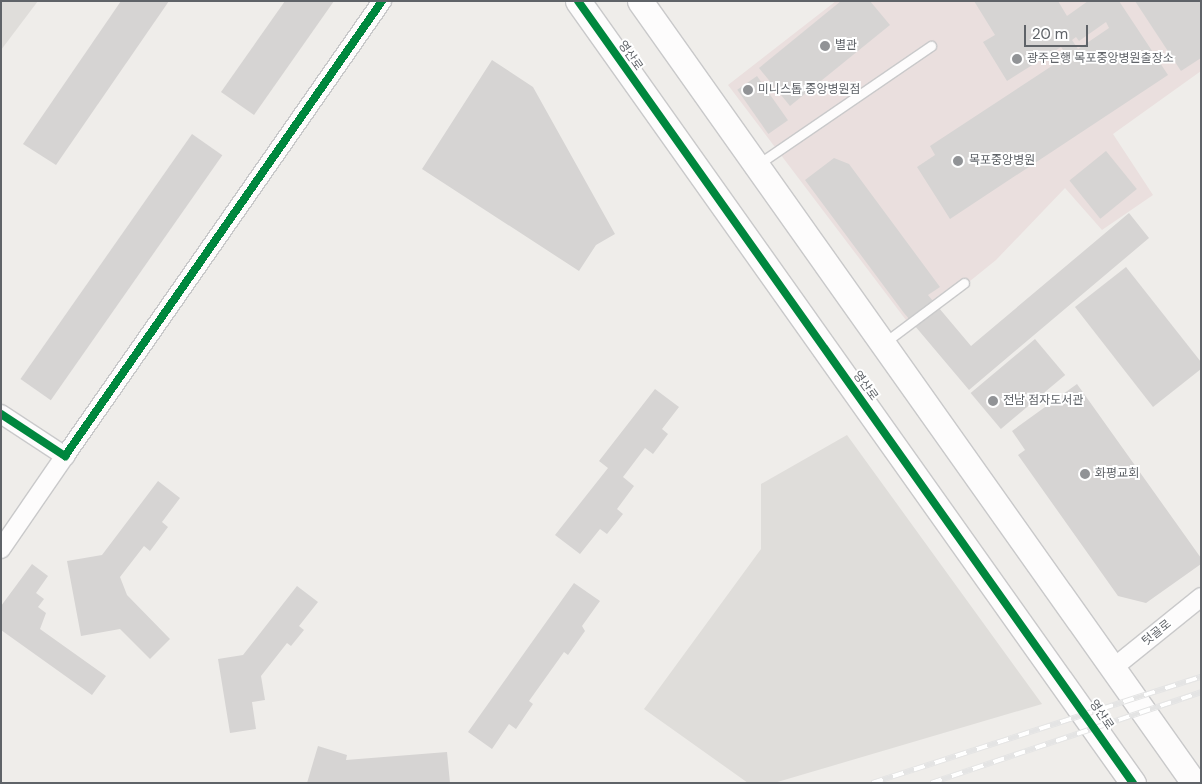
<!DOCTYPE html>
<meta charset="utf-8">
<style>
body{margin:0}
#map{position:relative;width:1202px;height:784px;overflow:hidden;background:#efedea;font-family:"DM Sans","Noto Sans KR",sans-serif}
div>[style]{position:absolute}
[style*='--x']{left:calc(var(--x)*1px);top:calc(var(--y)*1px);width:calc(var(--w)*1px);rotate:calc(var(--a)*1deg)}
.industrial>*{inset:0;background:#dfddda}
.medical>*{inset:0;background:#eadfde}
.building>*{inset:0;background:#d6d4d3;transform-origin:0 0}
.roads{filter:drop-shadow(1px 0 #c9c9ca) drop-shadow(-1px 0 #c9c9ca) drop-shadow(0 1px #c9c9ca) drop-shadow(0 -1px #c9c9ca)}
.lane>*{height:9px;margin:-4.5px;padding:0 4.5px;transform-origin:4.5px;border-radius:4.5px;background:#fdfcfc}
.street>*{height:18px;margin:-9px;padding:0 9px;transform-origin:9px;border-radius:9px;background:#fdfcfc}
.secondary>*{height:25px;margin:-12.5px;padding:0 12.5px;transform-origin:12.5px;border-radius:12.5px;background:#fdfcfc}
.rail>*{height:5.5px;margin-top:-2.75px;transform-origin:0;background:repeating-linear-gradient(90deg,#fff 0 11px,#e4e4e4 0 22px);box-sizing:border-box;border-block:1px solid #e4e4e4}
.cycleway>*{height:8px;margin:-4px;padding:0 4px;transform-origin:4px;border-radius:4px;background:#00873e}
.dots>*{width:14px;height:14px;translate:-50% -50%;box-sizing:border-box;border:2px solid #fff;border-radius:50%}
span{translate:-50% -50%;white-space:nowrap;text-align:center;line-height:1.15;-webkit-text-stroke:4px #fff;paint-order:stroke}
.poi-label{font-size:12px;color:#5f6368}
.left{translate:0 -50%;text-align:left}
.street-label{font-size:12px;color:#5f6368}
.frame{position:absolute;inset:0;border:2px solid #5f6368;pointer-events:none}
.scale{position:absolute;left:1024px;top:25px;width:64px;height:22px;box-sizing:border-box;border:2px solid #5f6368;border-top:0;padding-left:6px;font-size:15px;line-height:18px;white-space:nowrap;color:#5f6368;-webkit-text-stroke:4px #fff;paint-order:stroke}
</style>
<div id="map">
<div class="industrial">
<i style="clip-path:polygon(1px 1px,38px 1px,1px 50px)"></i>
<i style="clip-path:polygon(847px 435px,1042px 704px,774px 783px,748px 783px,644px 709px,761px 549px,761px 484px)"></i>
</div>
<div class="medical">
<i style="clip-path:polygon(836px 1px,1201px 1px,1201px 71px,1113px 134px,1153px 195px,1102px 230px,1065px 188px,996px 260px,912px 328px,728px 85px)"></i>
</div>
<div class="building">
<i style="clip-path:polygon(121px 1px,169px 1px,56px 165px,23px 144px)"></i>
<i style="clip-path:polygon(285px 1px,334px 1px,254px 115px,221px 92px)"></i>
<i style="clip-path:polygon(841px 1px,870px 1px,890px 25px,790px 106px,759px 68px)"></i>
<i style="clip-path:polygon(evenodd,974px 1px,1058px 1px,1067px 16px,1088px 1px,1119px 1px,1168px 75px,950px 219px,917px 167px,935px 155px,930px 146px,1067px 56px,1061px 47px,1007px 81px,983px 42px,995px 35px,974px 1px,1106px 22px,1109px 28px,1078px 49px,1072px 40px,1076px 37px,1079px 41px,1106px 22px)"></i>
<i style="clip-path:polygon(1135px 1px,1201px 1px,1201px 58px,1181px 71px)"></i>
<i style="clip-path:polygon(492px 60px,533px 87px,615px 234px,596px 245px,579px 271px,422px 169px)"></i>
<i style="left:757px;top:76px;width:54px;height:24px;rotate:55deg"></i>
<i style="left:192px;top:134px;width:37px;height:299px;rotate:35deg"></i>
<i style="left:1106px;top:151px;width:49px;height:47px;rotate:51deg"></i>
<i style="clip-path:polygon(834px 158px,849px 164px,940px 287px,928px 295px,971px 346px,1129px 213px,1149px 238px,969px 390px,904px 313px,805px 180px)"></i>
<i style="clip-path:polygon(1126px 267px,1201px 362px,1201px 369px,1153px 407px,1075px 307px)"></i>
<i style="left:1035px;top:339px;width:47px;height:84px;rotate:50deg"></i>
<i style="clip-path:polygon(1077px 384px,1201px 558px,1201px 564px,1146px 603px,1118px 596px,1018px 455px,1025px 450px,1012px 431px)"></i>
<i style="clip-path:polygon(655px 389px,679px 407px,662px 429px,668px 434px,653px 454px,645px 448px,623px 477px,634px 486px,617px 509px,623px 514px,607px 534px,600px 529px,580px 554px,555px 535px,608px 468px,599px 461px)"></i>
<i style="clip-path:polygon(158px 481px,180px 498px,162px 522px,168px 527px,150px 551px,144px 546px,120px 577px,127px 595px,170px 639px,150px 659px,120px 629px,81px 636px,67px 561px,102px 555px)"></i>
<i style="clip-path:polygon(32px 564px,48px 576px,36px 593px,44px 599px,38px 607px,46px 613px,40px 629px,106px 676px,92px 695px,1px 630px,1px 606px)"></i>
<i style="clip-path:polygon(574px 583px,600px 601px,582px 626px,585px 631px,568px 655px,564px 652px,529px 701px,533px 704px,516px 729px,509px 724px,492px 749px,468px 732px)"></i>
<i style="clip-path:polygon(297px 586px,318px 602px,299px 626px,304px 630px,291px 646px,287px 643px,261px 676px,265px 700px,252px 702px,256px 729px,230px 733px,218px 659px,243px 655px)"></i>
<i style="clip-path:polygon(318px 746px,347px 755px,346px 760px,447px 752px,450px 783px,307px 783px)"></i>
</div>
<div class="roads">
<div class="lane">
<i style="--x:757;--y:165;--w:211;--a:-34.4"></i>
<i style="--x:884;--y:343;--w:100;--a:-36.9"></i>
</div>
<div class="street">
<i style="--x:1;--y:414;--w:77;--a:33.3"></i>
<i style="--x:65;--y:456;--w:555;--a:-55.13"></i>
<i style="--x:1;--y:549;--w:113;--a:-55.5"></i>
<i style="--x:1113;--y:668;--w:113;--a:-38.9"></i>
</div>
<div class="secondary">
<i style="--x:578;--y:1;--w:959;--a:54.64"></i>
<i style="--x:640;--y:1;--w:958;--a:54.68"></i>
</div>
</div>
<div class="rail">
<i style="--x:872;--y:783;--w:346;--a:-17.9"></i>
<i style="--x:931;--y:783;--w:285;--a:-18.6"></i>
</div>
<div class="cycleway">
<i style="--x:578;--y:1;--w:959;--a:54.64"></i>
<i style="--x:1;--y:414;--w:77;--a:33.3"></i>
<i style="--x:65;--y:456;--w:555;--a:-55.13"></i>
</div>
<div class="dots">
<i style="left:825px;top:46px;background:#919396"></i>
<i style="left:1017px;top:59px;background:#919396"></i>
<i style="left:748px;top:90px;background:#919396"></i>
<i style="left:958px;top:161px;background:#919396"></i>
<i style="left:993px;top:401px;background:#919396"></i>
<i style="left:1085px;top:474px;background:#919396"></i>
</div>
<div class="poi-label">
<span class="left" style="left:835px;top:46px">별관</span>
<span class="left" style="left:1027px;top:59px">광주은행 목포중앙병원출장소</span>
<span class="left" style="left:758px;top:90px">미니스톱 중앙병원점</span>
<span class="left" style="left:969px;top:161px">목포중앙병원</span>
<span class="left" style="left:1003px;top:401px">전남 점자도서관</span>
<span class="left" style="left:1095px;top:474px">화평교회</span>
</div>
<div class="street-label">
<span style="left:630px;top:56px;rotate:55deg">영산로</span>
<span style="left:865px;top:386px;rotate:54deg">영산로</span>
<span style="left:1157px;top:633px;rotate:-39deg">텃골로</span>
<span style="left:1101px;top:715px;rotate:56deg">영산로</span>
</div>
<div class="frame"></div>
<div class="scale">20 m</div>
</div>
